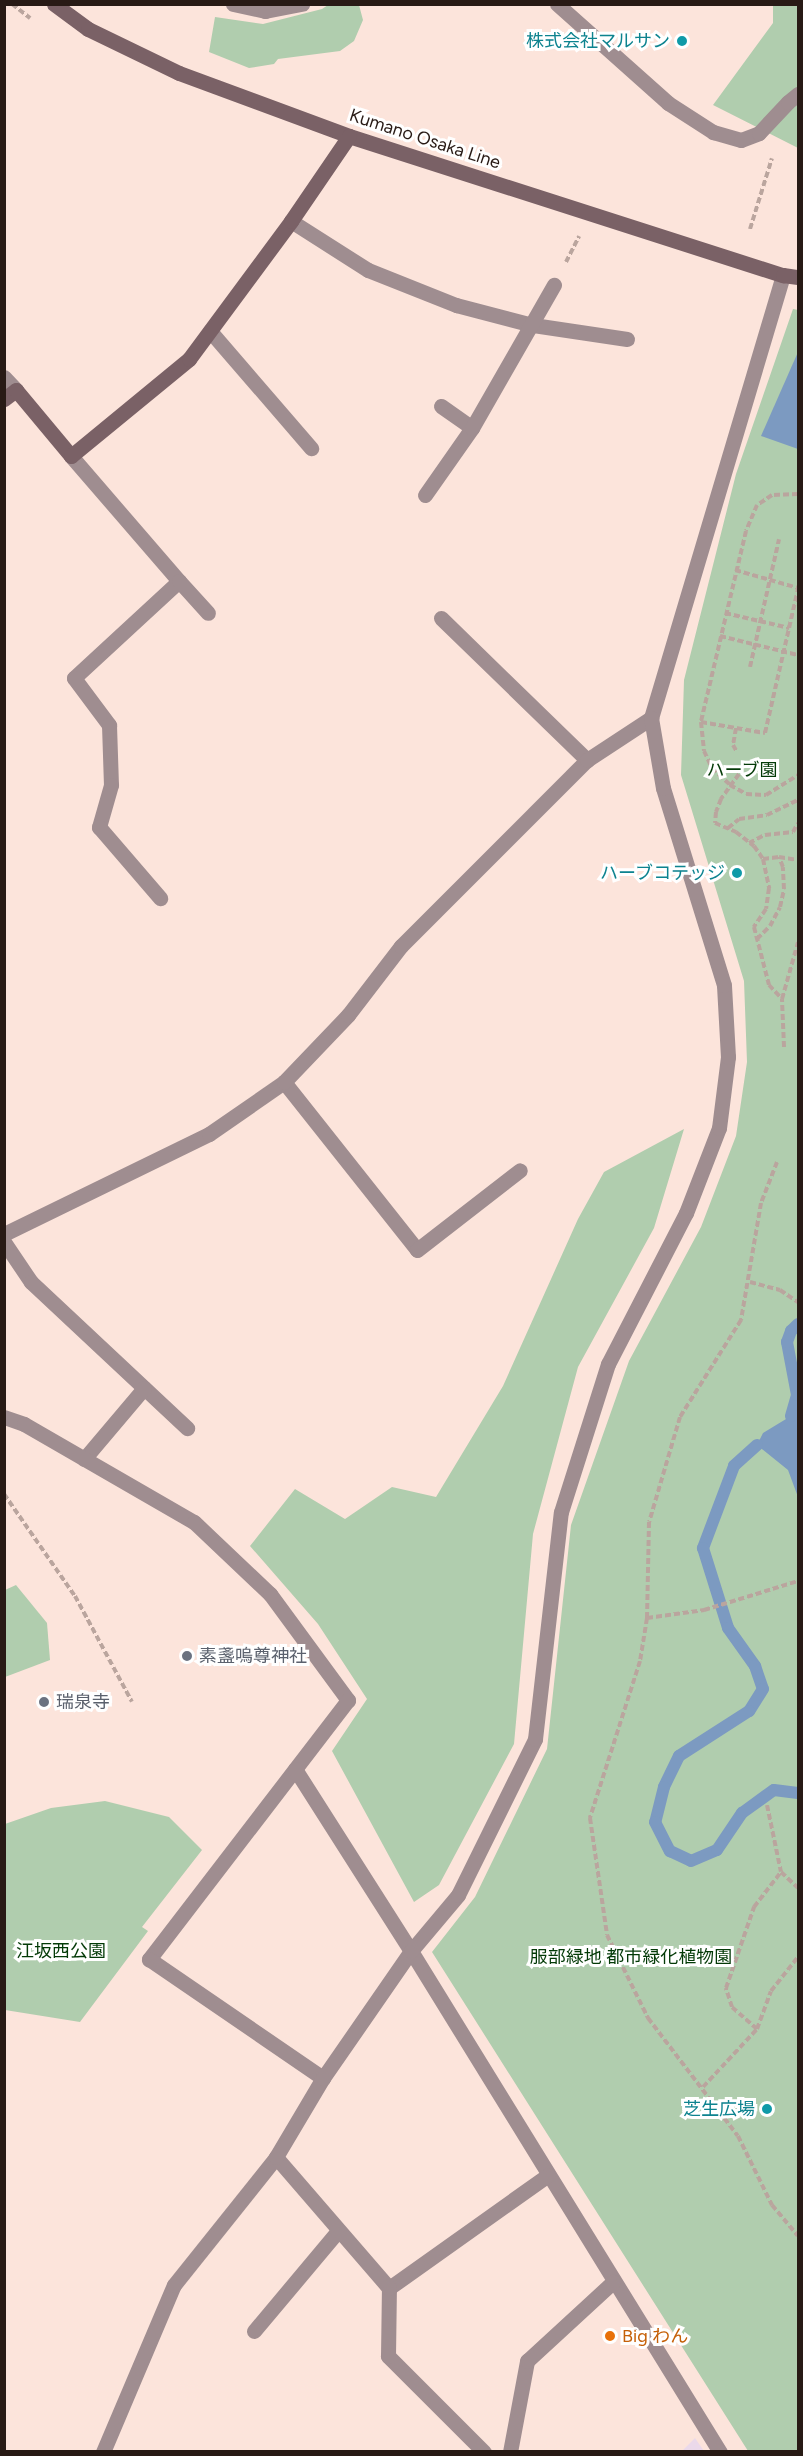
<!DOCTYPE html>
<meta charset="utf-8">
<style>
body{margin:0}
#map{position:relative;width:803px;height:2456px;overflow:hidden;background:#fce4db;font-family:Figtree,"Noto Sans JP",sans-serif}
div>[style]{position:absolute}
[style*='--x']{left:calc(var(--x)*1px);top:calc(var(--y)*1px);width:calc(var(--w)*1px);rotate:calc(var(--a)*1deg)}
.commercial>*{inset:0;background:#ebd9ea}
.green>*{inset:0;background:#b0cdae}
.water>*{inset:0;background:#7c9ac1}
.stream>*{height:12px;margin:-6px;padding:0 6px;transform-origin:6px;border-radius:6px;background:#7c9ac1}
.path>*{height:4px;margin-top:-2px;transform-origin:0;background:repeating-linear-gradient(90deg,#baa59e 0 6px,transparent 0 9px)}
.lane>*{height:15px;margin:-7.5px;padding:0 7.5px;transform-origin:7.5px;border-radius:7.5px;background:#9f8d90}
.street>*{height:15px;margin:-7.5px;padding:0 7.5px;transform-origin:7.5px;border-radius:7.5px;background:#9f8d90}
.secondary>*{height:15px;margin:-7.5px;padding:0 7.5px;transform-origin:7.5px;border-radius:7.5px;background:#7a6166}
.dots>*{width:16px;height:16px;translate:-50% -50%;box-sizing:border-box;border:3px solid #fff;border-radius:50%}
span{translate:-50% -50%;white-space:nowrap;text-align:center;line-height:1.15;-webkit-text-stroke:6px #fff;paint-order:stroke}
.culture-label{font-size:18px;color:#0d838f}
.right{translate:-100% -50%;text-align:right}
.street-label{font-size:18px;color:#281a15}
.park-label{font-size:18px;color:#033a07}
.worship-label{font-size:18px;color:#5b616d}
.left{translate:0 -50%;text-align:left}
.food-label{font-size:18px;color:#c56008}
.frame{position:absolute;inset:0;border:6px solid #281a15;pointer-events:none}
</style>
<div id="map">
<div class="commercial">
<i style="clip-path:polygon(695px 2438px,704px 2451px,682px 2451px)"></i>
</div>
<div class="green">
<i style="clip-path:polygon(359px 5px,363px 20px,354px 41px,340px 51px,278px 59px,274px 64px,249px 68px,209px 52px,215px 17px,263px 24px,322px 9px,328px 5px)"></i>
<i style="clip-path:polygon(773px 5px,798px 5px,798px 148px,713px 105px,773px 23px)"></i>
<i style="clip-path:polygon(793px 309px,798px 310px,798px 2451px,748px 2451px,432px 1952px,475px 1897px,547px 1749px,571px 1525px,629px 1361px,701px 1227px,736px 1136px,747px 1062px,744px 981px,681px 775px,684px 680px,736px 474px)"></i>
<i style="clip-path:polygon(684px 1129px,654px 1228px,578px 1367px,533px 1534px,514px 1744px,439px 1885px,414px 1902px,332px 1751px,367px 1699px,318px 1624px,250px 1546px,295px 1489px,345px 1519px,392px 1487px,436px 1497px,503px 1386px,578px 1219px,604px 1172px)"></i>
<i style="clip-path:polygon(16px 1585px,47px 1623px,50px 1660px,5px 1677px,5px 1590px)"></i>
<i style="clip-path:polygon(105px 1801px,169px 1817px,202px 1850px,142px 1927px,148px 1931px,80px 2022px,5px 2010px,5px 1824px,51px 1808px)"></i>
</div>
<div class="water">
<i style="clip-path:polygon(798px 352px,798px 449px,761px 436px)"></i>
<i style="clip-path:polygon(798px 1414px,798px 1497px,788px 1470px,757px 1445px,763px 1433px,791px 1416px)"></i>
</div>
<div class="stream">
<i style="--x:791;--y:1416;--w:22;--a:-74"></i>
<i style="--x:797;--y:1395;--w:54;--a:-100.7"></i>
<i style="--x:787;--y:1342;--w:12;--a:-70"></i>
<i style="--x:791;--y:1331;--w:10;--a:-45"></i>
<i style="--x:757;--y:1445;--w:31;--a:138"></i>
<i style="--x:734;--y:1466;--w:88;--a:110.7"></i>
<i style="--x:703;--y:1548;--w:84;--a:72.6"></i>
<i style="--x:728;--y:1628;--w:47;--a:54.6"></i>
<i style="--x:755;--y:1666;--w:24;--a:71"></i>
<i style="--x:763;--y:1689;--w:26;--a:122"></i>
<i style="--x:749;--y:1711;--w:83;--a:147.3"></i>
<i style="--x:679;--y:1756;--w:34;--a:116"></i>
<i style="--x:664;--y:1787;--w:36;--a:104"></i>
<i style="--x:655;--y:1822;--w:33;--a:63"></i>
<i style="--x:670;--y:1851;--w:23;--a:25"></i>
<i style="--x:691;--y:1861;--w:28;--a:-23"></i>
<i style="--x:717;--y:1850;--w:45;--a:-56"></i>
<i style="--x:742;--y:1813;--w:39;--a:-36"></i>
<i style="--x:774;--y:1790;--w:24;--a:7"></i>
</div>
<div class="path">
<i style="--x:12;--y:4;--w:23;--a:38"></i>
<i style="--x:750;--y:229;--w:74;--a:-72.8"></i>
<i style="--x:566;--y:262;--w:29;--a:-63"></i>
<i style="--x:798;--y:494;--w:26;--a:178"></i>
<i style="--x:772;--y:495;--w:18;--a:146"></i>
<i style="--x:757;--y:505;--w:28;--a:113"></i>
<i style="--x:746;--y:531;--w:196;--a:103.3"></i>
<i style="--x:701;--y:722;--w:29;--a:84"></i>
<i style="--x:704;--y:751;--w:19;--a:65"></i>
<i style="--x:712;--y:768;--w:25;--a:43"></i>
<i style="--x:730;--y:785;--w:18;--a:29"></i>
<i style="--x:746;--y:794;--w:20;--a:3"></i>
<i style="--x:766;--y:795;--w:38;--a:-32"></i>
<i style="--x:735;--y:570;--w:66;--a:15.9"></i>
<i style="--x:725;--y:613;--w:66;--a:13.2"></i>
<i style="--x:720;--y:636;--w:80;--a:13.7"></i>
<i style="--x:750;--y:667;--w:131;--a:-77.2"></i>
<i style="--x:701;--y:722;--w:65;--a:9.8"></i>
<i style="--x:765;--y:733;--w:148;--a:-77.1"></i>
<i style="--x:736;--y:728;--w:17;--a:100"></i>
<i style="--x:733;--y:745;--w:8;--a:60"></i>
<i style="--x:739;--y:774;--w:31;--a:126"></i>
<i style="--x:721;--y:799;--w:14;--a:111"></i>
<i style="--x:716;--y:812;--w:11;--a:95"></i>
<i style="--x:715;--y:823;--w:23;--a:23"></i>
<i style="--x:736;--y:832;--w:23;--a:38"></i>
<i style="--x:754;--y:846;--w:16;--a:55"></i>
<i style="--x:763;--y:859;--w:30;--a:78"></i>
<i style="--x:769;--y:888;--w:21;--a:98"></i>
<i style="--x:766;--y:909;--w:22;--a:124"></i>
<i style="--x:754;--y:927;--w:60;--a:75.5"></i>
<i style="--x:769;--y:985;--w:19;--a:47"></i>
<i style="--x:728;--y:828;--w:14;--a:-39"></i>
<i style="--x:739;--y:819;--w:28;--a:-8"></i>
<i style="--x:767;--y:815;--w:34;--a:-26"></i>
<i style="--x:749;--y:843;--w:18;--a:-27"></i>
<i style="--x:765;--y:835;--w:28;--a:-6"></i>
<i style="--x:793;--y:832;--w:10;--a:-61"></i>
<i style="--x:763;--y:859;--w:16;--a:-7"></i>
<i style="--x:779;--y:857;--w:19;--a:9"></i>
<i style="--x:757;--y:939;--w:18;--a:-45"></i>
<i style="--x:770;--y:926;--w:21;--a:-62"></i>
<i style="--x:780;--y:907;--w:18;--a:-77"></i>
<i style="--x:784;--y:889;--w:22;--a:-93"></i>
<i style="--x:783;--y:867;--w:11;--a:-112"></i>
<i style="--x:784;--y:1047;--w:48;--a:-92.4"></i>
<i style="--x:782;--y:999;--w:59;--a:-74.3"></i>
<i style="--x:777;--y:1162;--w:44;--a:111.3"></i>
<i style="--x:761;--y:1203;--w:119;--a:99.7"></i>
<i style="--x:741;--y:1320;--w:115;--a:122.2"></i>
<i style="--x:680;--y:1417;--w:109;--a:106.4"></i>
<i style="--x:649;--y:1522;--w:96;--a:91.2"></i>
<i style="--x:647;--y:1618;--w:44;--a:99.2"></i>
<i style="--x:640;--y:1661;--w:165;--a:107.7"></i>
<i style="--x:590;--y:1818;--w:118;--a:81.7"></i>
<i style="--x:607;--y:1935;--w:93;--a:63.7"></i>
<i style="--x:648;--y:2018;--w:148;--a:52.7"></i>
<i style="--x:738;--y:2136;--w:77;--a:63.8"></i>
<i style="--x:772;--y:2205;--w:40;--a:50"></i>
<i style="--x:750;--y:1282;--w:31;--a:15"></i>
<i style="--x:780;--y:1290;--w:22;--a:34"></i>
<i style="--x:4;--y:1494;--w:124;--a:55.2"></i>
<i style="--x:75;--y:1596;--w:120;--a:61.7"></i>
<i style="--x:647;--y:1618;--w:58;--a:-8"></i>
<i style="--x:704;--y:1610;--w:98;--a:-17.1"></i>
<i style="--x:767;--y:1805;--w:68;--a:78.2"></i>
<i style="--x:781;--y:1872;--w:23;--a:43"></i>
<i style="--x:757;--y:2029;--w:33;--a:-139"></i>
<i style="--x:732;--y:2007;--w:20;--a:-108"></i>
<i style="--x:726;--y:1988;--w:86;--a:-70.9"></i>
<i style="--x:754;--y:1907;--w:44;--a:-52.4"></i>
<i style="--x:703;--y:2087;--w:79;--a:-47"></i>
<i style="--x:757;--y:2029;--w:40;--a:-69.8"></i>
<i style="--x:771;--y:1991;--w:43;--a:-51.5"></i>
</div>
<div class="lane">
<i style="--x:4;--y:1242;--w:48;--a:56"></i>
<i style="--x:31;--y:1282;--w:214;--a:43.1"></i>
<i style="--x:84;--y:1459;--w:93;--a:-49.8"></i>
</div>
<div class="street">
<i style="--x:233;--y:4;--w:33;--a:12"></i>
<i style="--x:265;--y:11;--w:38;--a:-11"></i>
<i style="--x:557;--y:4;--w:149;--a:41.7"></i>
<i style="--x:668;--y:103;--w:54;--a:32.8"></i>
<i style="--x:713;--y:132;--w:29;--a:16"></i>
<i style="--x:741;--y:140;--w:19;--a:-21"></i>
<i style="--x:759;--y:133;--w:42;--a:-46.9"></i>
<i style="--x:788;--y:102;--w:13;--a:-39"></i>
<i style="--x:291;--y:221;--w:91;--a:32.5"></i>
<i style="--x:368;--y:270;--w:95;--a:21.7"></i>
<i style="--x:456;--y:305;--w:80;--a:14.6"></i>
<i style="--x:533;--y:325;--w:95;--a:8.5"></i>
<i style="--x:210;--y:331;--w:155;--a:49.2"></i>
<i style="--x:4;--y:377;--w:18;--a:47"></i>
<i style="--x:441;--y:406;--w:38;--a:35"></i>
<i style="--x:71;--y:456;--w:165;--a:49.2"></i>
<i style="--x:179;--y:581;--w:143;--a:137.3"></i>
<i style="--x:74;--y:678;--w:59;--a:53.3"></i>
<i style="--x:109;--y:725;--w:60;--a:88.1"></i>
<i style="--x:111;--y:785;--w:44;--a:105.9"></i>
<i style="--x:99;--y:827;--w:94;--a:49.3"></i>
<i style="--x:425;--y:495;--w:82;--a:-55"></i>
<i style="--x:472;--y:428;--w:165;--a:-60.2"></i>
<i style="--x:179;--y:581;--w:43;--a:47.8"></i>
<i style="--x:441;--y:618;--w:204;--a:44.2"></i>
<i style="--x:284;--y:1082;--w:214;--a:51.6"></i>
<i style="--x:417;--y:1250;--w:130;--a:-37.8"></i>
<i style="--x:4;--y:1234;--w:228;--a:-26"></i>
<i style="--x:209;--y:1134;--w:91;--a:-34.7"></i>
<i style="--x:284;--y:1082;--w:93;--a:-46.3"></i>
<i style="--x:348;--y:1015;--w:87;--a:-52.5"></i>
<i style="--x:401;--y:946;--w:263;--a:-45"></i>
<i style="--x:587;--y:760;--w:77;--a:-33.3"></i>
<i style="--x:651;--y:718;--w:462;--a:-73.4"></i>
<i style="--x:4;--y:1417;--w:21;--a:19"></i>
<i style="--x:24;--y:1424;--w:196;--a:30"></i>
<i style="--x:194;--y:1522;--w:105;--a:43.5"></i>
<i style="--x:270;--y:1594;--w:132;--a:53.7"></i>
<i style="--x:348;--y:1700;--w:327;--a:127.5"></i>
<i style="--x:149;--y:1959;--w:211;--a:34.4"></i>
<i style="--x:295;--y:1769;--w:216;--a:57.5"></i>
<i style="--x:411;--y:1951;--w:589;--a:58.34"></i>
<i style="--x:389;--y:2288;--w:195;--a:-35.4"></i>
<i style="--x:254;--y:2331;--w:131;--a:-50"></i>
<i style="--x:103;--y:2452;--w:181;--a:-67"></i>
<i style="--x:174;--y:2285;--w:164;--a:-51.4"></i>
<i style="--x:484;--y:2452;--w:136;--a:-135"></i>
<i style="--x:388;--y:2356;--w:68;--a:-89.2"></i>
<i style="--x:389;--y:2288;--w:173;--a:-130.8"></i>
<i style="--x:276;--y:2157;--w:92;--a:-59.3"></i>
<i style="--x:323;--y:2078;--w:155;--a:-55.3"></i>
<i style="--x:411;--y:1951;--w:73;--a:-50"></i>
<i style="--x:458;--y:1895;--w:174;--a:-63.7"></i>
<i style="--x:535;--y:1739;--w:228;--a:-83.5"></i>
<i style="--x:561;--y:1512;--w:155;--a:-72.4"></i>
<i style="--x:608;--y:1364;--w:170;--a:-62.7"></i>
<i style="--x:686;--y:1213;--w:91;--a:-68.8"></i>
<i style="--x:719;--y:1128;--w:72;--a:-82.8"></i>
<i style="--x:728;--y:1057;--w:72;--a:-93.2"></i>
<i style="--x:724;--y:985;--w:206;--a:-107.2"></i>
<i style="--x:663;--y:788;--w:71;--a:-99.7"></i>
<i style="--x:510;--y:2452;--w:93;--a:-79.4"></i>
<i style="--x:527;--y:2361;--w:117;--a:-42.6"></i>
</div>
<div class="secondary">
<i style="--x:54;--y:4;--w:42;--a:36.3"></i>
<i style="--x:88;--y:29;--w:101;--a:25.8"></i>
<i style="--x:179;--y:73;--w:181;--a:20.3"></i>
<i style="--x:349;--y:136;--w:456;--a:17.8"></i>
<i style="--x:783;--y:275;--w:15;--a:8"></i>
<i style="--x:4;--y:399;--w:15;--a:-37"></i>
<i style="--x:16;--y:390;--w:86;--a:50.2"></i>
<i style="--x:71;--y:456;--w:153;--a:-39.4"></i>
<i style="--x:189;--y:359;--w:172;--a:-53.5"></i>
<i style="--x:291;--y:221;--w:103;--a:-55.7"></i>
</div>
<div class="dots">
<i style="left:682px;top:41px;background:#0f9aa8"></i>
<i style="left:737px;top:873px;background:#0f9aa8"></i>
<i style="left:187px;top:1656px;background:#6b7280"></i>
<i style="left:44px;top:1702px;background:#6b7280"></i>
<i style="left:767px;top:2109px;background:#0f9aa8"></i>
<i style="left:610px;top:2336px;background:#e8710a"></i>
</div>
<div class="culture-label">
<span class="right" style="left:670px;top:41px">株式会社マルサン</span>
<span class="right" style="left:725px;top:873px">ハーブコテッジ</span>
<span class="right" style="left:755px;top:2109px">芝生広場</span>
</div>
<div class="street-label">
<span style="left:425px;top:139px;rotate:18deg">Kumano Osaka Line</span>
</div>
<div class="park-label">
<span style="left:742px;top:770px">ハーブ園</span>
<span style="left:61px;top:1951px">江坂西公園</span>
<span style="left:631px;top:1957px">服部緑地 都市緑化植物園</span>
</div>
<div class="worship-label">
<span class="left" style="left:199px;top:1656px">素盞嗚尊神社</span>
<span class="left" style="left:56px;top:1702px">瑞泉寺</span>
</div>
<div class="food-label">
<span class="left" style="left:622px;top:2336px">Big わん</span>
</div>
<div class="frame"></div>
</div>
